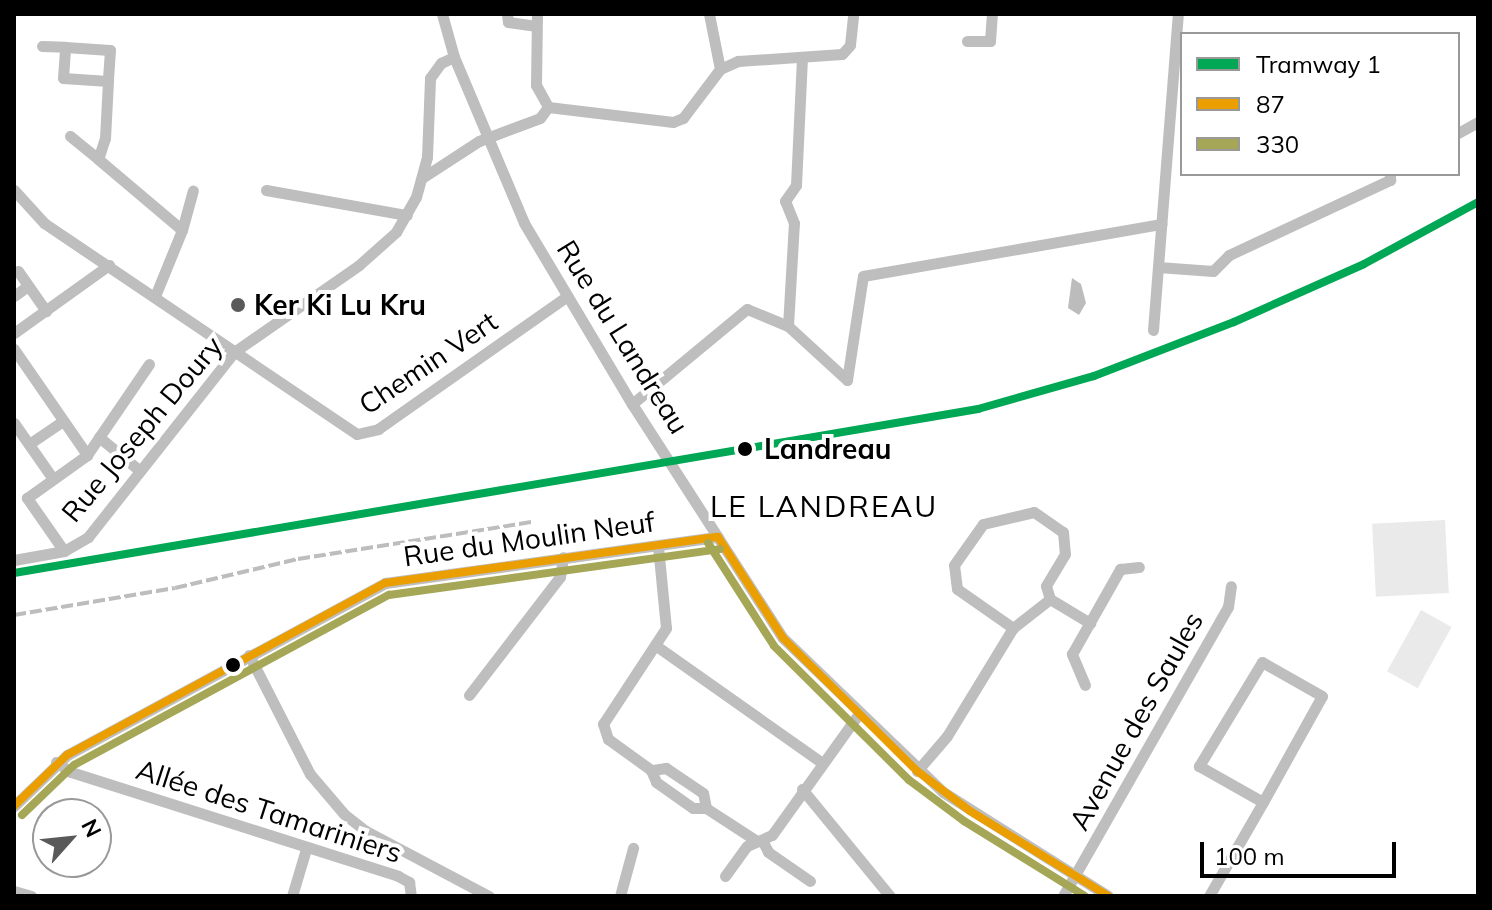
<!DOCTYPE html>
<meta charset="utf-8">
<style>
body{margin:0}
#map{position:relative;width:1492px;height:910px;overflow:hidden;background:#fff;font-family:Mulish,sans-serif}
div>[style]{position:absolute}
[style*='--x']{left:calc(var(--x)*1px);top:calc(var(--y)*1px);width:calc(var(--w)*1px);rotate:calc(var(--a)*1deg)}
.green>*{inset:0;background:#eaeaea;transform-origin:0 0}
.water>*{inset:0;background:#bcbcbc}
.minor>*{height:11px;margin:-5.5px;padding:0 5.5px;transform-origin:5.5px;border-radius:5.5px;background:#bebebe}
.rail>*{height:4px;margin-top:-2px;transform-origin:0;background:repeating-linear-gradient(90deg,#bdbdbd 0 12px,transparent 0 16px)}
.bus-1>*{height:8px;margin:-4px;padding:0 4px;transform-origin:4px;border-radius:4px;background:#eb9e00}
.bus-2>*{height:8px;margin:-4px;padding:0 4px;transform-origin:4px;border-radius:4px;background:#a5a756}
.tram-1>*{height:8px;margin:-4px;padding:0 4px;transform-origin:4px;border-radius:4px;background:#00a754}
.dots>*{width:22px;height:22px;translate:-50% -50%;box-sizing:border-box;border:4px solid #fff;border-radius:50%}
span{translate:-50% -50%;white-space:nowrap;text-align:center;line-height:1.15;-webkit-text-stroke:8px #fff;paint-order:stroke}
.poi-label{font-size:28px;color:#000;font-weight:700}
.left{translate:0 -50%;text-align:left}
.street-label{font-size:28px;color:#000}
.stop-label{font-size:28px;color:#000;font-weight:700}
.neighbourhood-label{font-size:30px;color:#000;letter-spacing:2px}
.frame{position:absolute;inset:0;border:16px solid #000;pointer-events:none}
.legend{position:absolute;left:1180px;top:32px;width:280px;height:144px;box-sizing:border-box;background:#fff;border:2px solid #999;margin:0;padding:10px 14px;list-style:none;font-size:24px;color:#000}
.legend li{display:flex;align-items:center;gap:16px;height:40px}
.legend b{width:40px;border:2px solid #999}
.north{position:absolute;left:32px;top:798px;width:80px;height:80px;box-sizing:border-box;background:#fff;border:2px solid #999;border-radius:50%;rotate:63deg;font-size:22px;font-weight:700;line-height:32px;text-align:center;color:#000}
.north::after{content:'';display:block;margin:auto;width:28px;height:36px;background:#595959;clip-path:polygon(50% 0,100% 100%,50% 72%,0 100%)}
.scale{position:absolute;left:1200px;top:842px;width:196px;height:36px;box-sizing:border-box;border:4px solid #000;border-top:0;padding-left:10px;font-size:24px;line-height:28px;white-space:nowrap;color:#000;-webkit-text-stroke:6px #fff;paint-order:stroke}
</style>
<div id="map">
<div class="green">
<i style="left:1445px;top:520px;width:73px;height:73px;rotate:87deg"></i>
<i style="left:1421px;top:610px;width:35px;height:70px;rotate:29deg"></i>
</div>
<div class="water">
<i style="clip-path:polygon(1072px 278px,1081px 284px,1086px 303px,1079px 315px,1068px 308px)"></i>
</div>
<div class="minor">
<i style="--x:442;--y:14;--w:45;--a:74.4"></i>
<i style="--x:454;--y:57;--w:180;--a:67.1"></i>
<i style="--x:524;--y:223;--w:211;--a:59.2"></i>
<i style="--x:632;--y:404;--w:278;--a:57.2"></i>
<i style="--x:783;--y:638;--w:222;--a:43.9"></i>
<i style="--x:943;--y:792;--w:195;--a:32.2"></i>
<i style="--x:507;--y:14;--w:8;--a:83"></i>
<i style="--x:508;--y:22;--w:27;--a:8"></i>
<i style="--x:537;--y:14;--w:71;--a:90.8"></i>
<i style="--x:536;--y:85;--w:25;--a:61"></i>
<i style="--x:709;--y:14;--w:56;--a:78.7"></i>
<i style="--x:967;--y:41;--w:23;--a:0"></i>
<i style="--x:990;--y:41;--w:27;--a:-86"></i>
<i style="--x:42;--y:46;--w:23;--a:2"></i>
<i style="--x:108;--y:81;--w:45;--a:-176.2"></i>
<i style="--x:63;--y:78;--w:31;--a:-86"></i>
<i style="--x:65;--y:47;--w:45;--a:3.8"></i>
<i style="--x:110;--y:50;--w:31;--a:94"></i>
<i style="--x:108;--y:81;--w:57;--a:93"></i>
<i style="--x:105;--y:138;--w:22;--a:108"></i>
<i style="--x:98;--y:159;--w:110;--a:40.2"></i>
<i style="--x:182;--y:230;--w:71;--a:112.2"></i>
<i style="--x:1458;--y:133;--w:23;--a:-29"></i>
<i style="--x:70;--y:136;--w:36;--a:39"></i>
<i style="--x:422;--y:178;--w:68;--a:-33"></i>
<i style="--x:479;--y:141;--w:65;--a:-20.7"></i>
<i style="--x:540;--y:118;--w:14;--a:-54"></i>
<i style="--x:548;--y:107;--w:126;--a:6.8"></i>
<i style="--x:673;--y:122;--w:11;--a:-22"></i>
<i style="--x:683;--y:118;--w:61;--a:-52.9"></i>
<i style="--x:720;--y:69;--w:20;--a:-24"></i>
<i style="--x:738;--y:61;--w:104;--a:-3.9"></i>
<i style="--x:842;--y:54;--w:12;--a:-48"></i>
<i style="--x:850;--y:45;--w:31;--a:-84"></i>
<i style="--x:14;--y:190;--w:45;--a:47.7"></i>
<i style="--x:44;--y:223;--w:377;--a:34"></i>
<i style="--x:357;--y:434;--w:22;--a:-13"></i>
<i style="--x:378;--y:429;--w:231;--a:-35.1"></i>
<i style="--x:266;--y:190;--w:143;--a:10.1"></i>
<i style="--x:182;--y:230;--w:41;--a:-74.6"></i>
<i style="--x:1158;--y:267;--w:55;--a:4.2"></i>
<i style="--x:1213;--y:271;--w:23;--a:-45"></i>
<i style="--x:1229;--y:255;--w:178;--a:-25"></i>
<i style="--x:1390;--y:180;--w:6;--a:-90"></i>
<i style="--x:18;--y:271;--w:49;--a:55"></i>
<i style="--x:14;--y:296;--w:17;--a:-36"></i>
<i style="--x:788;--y:326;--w:103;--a:-86.7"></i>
<i style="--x:794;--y:223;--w:24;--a:-112"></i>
<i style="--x:785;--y:201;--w:19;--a:-55"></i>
<i style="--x:796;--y:185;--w:126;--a:-87.3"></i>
<i style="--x:1153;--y:330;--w:317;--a:-85.5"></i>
<i style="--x:14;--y:333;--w:117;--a:-35.6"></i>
<i style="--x:14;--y:349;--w:129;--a:55.4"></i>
<i style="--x:632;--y:404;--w:149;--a:-39.6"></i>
<i style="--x:747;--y:309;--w:44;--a:22.5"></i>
<i style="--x:788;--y:326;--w:80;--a:42.5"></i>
<i style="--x:847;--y:380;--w:105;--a:-81.3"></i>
<i style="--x:863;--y:276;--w:303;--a:-9.9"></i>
<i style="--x:14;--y:423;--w:68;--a:55.1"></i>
<i style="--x:99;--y:437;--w:53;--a:39.7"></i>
<i style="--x:29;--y:444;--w:41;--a:-34.1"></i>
<i style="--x:64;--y:551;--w:65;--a:-124.9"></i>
<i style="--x:27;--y:498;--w:74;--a:-35.6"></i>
<i style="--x:87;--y:455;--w:110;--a:-55.7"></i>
<i style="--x:14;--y:560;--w:51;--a:-10.2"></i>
<i style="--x:64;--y:551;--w:28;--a:-30"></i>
<i style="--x:88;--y:537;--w:236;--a:-51.7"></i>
<i style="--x:234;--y:352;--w:152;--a:-34.8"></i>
<i style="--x:359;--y:265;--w:50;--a:-41.7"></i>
<i style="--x:396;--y:232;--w:40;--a:-60.3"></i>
<i style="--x:416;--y:197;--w:41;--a:-74.6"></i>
<i style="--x:427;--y:157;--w:79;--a:-87.8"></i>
<i style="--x:430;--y:78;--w:19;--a:-54"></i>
<i style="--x:441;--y:63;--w:14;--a:-25"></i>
<i style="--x:1050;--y:599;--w:47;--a:31"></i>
<i style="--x:655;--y:645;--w:203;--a:35.2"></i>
<i style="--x:249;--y:655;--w:134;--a:62.9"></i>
<i style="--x:310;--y:774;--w:52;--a:49.6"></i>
<i style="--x:344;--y:814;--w:28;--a:38"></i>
<i style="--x:366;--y:831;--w:139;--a:27.9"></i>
<i style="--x:1085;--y:685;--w:34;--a:-113"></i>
<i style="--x:1072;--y:654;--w:98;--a:-60.5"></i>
<i style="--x:1120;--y:569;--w:19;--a:-6"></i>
<i style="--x:469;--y:695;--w:149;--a:-52.4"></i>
<i style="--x:560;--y:577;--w:20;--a:-81"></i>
<i style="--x:56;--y:762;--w:18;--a:34"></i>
<i style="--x:71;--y:772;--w:343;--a:17.6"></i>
<i style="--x:398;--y:876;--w:13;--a:29"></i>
<i style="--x:409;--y:882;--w:14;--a:82"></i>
<i style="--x:651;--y:770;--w:53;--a:-144.2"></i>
<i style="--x:608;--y:739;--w:16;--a:-108"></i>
<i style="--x:603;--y:724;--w:115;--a:-56.7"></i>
<i style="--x:666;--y:628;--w:82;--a:-95.6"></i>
<i style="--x:917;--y:771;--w:46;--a:-49.4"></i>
<i style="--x:947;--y:736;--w:127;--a:-58.6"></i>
<i style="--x:1013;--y:628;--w:68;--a:-145.1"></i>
<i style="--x:957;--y:589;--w:24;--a:-97"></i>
<i style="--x:954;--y:565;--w:50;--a:-54.7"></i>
<i style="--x:983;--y:524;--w:52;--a:-13.2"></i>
<i style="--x:1034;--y:512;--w:35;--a:35"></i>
<i style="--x:1063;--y:532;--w:22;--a:85"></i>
<i style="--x:1065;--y:554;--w:37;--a:121"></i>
<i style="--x:1046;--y:586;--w:14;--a:73"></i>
<i style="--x:1050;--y:599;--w:47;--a:141.9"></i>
<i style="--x:802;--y:789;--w:139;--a:50.6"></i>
<i style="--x:14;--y:806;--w:74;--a:-43.9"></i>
<i style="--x:67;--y:755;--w:362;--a:-28.4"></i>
<i style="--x:385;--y:583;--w:336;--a:-7.9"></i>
<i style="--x:706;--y:808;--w:15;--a:-101"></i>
<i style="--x:703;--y:793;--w:45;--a:-146"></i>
<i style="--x:666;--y:768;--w:15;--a:172"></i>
<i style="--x:651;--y:770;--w:13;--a:67"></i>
<i style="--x:656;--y:782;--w:45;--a:35.1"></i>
<i style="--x:693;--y:808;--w:13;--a:0"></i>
<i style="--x:706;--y:808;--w:59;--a:33.1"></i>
<i style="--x:762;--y:840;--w:13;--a:63"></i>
<i style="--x:768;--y:852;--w:51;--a:34.6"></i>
<i style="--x:725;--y:876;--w:37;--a:-54"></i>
<i style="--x:747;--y:846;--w:27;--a:-24"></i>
<i style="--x:772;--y:835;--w:148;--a:-54.4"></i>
<i style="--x:14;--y:891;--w:18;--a:16"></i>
<i style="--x:292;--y:896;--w:49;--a:-73.4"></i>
<i style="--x:620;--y:896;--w:50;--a:-74.8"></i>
<i style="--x:1063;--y:896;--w:333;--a:-60.3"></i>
<i style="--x:1228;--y:607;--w:21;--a:-82"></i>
<i style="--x:1209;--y:896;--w:108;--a:-60.1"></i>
<i style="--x:1263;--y:802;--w:121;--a:-60.9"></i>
<i style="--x:1322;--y:696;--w:69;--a:-150.5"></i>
<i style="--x:1262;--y:662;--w:122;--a:121.2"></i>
<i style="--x:1199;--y:766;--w:73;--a:29.4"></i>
</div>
<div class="rail">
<i style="--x:14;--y:615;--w:163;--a:-9.5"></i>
<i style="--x:175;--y:588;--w:126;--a:-13.3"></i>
<i style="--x:298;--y:559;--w:236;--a:-9"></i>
</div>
<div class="bus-1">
<i style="--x:718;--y:537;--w:120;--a:57.2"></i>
<i style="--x:783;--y:638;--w:189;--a:44.8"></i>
<i style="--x:917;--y:771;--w:66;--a:37"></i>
<i style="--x:970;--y:811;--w:162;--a:31.6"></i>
<i style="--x:14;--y:806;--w:74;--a:-43.9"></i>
<i style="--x:67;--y:755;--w:362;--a:-28.4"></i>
<i style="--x:385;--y:583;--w:336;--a:-7.9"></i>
</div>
<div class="bus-2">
<i style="--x:708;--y:543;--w:122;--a:57.3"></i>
<i style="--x:774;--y:646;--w:190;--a:44.8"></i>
<i style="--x:909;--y:780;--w:69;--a:36.7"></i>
<i style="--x:964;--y:821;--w:142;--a:31.8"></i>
<i style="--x:22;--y:815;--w:72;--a:-43.9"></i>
<i style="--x:74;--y:765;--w:358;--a:-28.4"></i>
<i style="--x:389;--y:595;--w:334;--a:-7.9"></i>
</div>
<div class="tram-1">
<i style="--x:14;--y:573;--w:978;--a:-9.65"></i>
<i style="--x:978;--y:409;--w:121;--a:-15.9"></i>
<i style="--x:1094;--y:376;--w:150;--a:-21.1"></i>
<i style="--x:1234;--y:322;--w:142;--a:-24"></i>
<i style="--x:1364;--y:264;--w:130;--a:-28.5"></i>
</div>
<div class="dots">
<i style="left:238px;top:305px;background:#595959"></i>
<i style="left:745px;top:449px;background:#000"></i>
<i style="left:233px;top:665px;background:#000"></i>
</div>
<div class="poi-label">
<span class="left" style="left:254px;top:305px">Ker Ki Lu Kru</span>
</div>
<div class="street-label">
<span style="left:623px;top:337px;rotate:58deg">Rue du Landreau</span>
<span style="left:428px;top:363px;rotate:-34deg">Chemin Vert</span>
<span style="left:142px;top:429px;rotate:-50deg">Rue Joseph Doury</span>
<span style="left:529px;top:539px;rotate:-8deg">Rue du Moulin Neuf</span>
<span style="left:1136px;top:721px;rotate:-61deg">Avenue des Saules</span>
<span style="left:269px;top:811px;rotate:18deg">Allée des Tamariniers</span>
</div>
<div class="stop-label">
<span class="left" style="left:764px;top:449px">Landreau</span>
</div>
<div class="neighbourhood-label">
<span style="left:824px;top:506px">LE LANDREAU</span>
</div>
<div class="frame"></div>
<ul class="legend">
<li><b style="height:10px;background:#00a754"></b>Tramway 1</li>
<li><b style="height:10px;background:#eb9e00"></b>87</li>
<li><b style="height:10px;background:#a5a756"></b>330</li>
</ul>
<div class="north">N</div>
<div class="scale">100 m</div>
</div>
